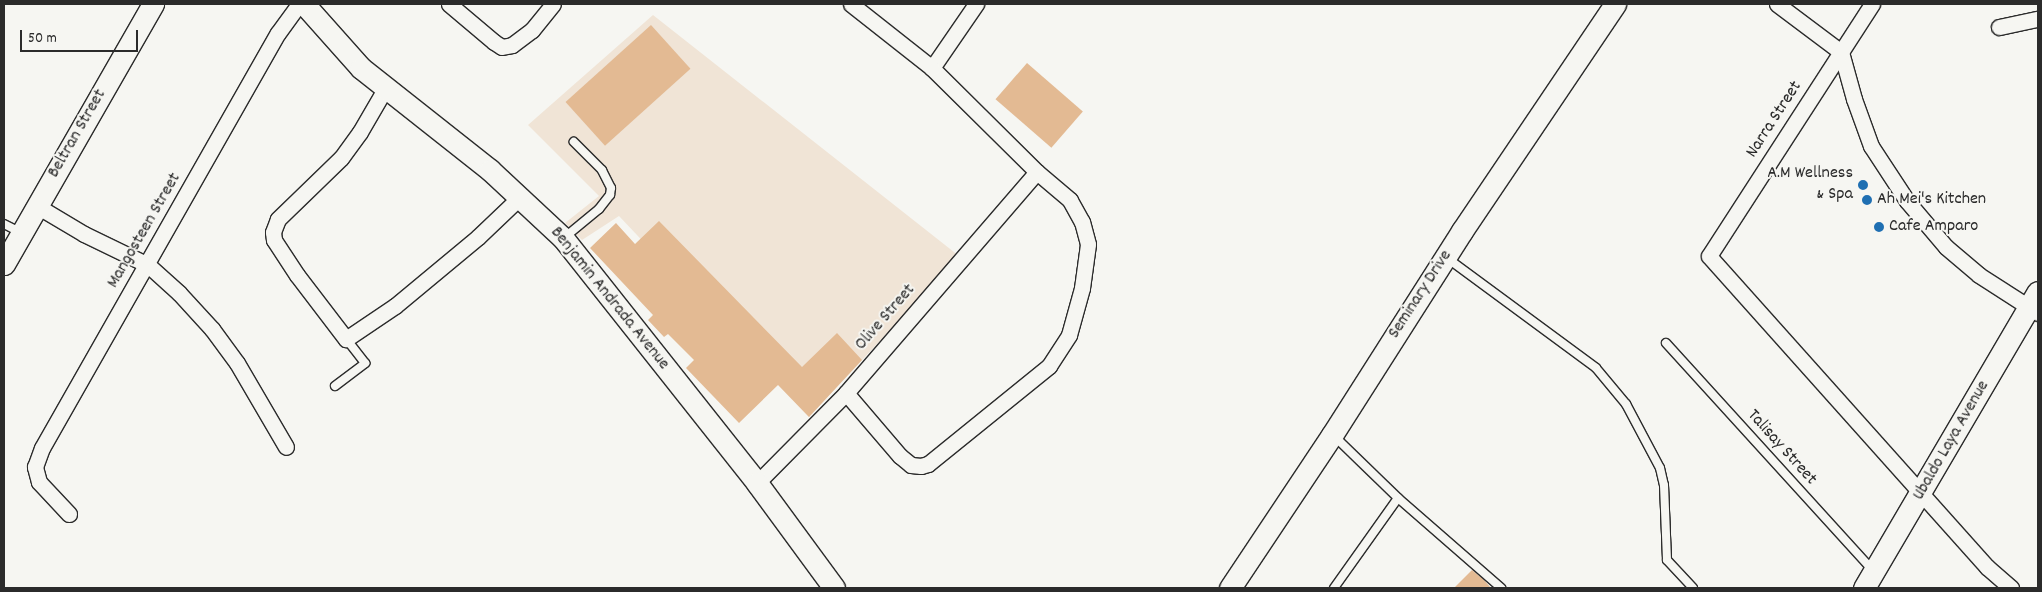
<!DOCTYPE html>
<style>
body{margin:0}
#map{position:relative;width:2042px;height:592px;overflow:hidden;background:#f6f6f2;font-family:Dekko,sans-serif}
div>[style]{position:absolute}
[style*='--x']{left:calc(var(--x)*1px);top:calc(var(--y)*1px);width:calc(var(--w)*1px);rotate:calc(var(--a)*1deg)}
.built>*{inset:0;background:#f0e4d6}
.building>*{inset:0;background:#e3ba93;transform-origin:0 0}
.roads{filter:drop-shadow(1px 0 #2b2b2b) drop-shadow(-1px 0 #2b2b2b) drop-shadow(0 1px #2b2b2b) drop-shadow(0 -1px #2b2b2b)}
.lane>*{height:8px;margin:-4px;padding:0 4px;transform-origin:4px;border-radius:4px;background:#f6f6f2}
.street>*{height:15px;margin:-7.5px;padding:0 7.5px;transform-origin:7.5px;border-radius:7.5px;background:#f6f6f2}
.secondary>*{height:21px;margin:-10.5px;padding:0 10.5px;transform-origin:10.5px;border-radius:10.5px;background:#f6f6f2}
.dots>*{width:14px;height:14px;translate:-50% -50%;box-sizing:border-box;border:2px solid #f6f6f2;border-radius:50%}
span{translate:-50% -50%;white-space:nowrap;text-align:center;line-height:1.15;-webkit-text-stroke:4px #f6f6f2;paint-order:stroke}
.street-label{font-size:18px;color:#2b2b2b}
.poi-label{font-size:18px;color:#2b2b2b}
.right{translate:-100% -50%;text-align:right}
.left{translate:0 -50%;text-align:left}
.frame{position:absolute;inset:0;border:5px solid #2b2b2b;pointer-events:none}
.scale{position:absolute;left:20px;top:30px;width:118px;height:22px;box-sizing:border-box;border:2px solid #2b2b2b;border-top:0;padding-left:6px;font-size:15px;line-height:18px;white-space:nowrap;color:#2b2b2b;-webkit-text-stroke:4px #f6f6f2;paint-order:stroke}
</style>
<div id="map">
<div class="built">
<i style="clip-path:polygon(653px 15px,959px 256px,809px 417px,619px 216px,582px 240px,565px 223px,599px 196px,528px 125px)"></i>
</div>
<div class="building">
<i style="left:651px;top:25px;width:59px;height:115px;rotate:48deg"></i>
<i style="left:1027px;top:63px;width:74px;height:48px;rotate:41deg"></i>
<i style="clip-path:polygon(659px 221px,802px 367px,837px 333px,862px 360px,809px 417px,778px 385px,739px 423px,686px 368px,694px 360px,668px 334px,664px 337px,648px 320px,653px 315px,590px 248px,616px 223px,635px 244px)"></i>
<i style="clip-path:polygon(1472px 570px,1484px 580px,1491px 588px,1454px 588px)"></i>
</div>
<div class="roads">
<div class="lane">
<i style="--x:4;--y:224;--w:18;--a:27"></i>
<i style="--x:565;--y:237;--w:44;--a:-39.5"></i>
<i style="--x:599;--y:209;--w:18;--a:-52"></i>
<i style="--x:610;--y:195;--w:7;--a:-82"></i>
<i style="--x:611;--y:188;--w:20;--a:-117"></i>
<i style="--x:602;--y:170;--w:40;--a:-135"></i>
<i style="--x:1447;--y:258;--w:185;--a:36.4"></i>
<i style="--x:1596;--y:368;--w:47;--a:50.2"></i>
<i style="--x:1626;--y:404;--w:72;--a:62"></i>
<i style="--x:1660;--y:468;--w:17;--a:77"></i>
<i style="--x:1664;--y:485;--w:75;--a:87.7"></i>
<i style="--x:1667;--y:560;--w:38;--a:47"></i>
<i style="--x:1666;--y:343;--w:306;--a:47.7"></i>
<i style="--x:335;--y:386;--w:38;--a:-37"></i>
<i style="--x:365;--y:363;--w:31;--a:-128"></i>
<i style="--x:1334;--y:436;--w:89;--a:44.1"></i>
<i style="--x:1398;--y:498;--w:137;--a:41.1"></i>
<i style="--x:1334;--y:588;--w:110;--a:-54.6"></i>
</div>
<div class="street">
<i style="--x:449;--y:4;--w:59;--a:40.2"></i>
<i style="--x:494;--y:42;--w:9;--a:32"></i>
<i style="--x:502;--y:47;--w:10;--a:-11"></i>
<i style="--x:512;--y:45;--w:25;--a:-37"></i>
<i style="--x:532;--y:30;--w:33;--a:-51"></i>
<i style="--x:1777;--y:4;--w:80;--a:36.9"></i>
<i style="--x:1841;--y:52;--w:49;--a:74.5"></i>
<i style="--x:1854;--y:99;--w:50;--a:70.1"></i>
<i style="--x:1871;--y:146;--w:66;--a:56.8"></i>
<i style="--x:1907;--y:201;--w:60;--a:49.7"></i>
<i style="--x:1946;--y:247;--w:43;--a:40.3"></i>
<i style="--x:1979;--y:275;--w:70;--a:32.8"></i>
<i style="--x:1872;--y:4;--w:300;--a:122.9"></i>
<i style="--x:1709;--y:256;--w:417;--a:48.2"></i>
<i style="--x:1987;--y:567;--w:32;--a:41"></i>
<i style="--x:1999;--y:27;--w:40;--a:-12"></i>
<i style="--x:932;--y:68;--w:78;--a:-55.5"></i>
<i style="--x:385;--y:89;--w:50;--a:120.2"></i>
<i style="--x:360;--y:132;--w:32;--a:126"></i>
<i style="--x:341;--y:158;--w:88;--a:135.9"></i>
<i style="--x:278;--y:219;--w:14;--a:111"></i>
<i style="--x:273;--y:232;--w:8;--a:83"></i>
<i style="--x:274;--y:240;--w:42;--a:56.7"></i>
<i style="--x:297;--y:275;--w:81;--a:52.6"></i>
<i style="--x:346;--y:339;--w:59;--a:-34"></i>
<i style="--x:395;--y:306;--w:108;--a:-39.7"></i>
<i style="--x:478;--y:237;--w:58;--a:-43.6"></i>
<i style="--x:37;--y:206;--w:55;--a:30.8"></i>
<i style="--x:84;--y:234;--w:71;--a:25.8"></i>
<i style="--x:148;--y:265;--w:42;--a:42.1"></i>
<i style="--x:179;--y:293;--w:49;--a:47.5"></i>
<i style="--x:212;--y:329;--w:42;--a:53.7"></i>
<i style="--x:237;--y:363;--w:97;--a:59.7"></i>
<i style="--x:846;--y:393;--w:83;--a:49.4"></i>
<i style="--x:900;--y:456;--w:14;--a:39"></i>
<i style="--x:911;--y:465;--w:10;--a:6"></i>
<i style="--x:921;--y:466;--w:7;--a:-16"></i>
<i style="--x:928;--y:464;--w:156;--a:-39"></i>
<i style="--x:1049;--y:366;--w:37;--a:-57"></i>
<i style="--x:1069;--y:335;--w:49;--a:-74.5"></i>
<i style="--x:1082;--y:288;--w:44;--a:-82.2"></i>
<i style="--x:1088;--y:244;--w:23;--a:-105"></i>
<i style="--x:1082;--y:222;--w:25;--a:-119"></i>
<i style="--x:1070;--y:200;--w:43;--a:-139.7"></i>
<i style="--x:1037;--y:172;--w:148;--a:-135.3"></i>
<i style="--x:932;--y:68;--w:103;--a:-141.7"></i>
<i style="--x:757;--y:483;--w:127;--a:-45.3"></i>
<i style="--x:846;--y:393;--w:292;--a:-49.2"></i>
<i style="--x:69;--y:514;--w:44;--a:-133.2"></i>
<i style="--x:39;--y:482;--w:16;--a:-105"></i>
<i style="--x:35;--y:467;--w:20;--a:-70"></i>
<i style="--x:42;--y:448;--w:477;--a:-60.4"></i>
<i style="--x:278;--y:33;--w:36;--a:-54"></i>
</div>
<div class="secondary">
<i style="--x:304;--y:4;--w:86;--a:48.3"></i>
<i style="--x:361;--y:68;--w:164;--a:38.3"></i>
<i style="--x:490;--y:170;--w:100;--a:43"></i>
<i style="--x:563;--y:238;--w:313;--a:51.6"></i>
<i style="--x:757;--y:483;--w:130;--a:53.7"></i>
<i style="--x:4;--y:264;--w:300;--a:-60.2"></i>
<i style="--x:1230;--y:588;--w:184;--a:-56.3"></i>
<i style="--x:1332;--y:435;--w:242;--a:-57.5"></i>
<i style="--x:1462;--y:231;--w:274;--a:-56"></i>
<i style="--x:1864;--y:588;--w:343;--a:-59.6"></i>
</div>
</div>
<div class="dots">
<i style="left:1863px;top:185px;background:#1f6fb2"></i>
<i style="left:1867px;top:200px;background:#1f6fb2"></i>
<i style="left:1879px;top:227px;background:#1f6fb2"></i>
</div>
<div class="street-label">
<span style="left:1775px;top:120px;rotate:-57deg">Narra Street</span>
<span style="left:78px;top:134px;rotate:-60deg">Beltran Street</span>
<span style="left:145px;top:231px;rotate:-60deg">Mangosteen Street</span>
<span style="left:1421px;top:295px;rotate:-57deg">Seminary Drive</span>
<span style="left:609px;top:299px;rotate:51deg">Benjamin Andrada Avenue</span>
<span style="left:886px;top:318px;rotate:-49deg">Olive Street</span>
<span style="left:1952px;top:441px;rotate:-60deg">Ubaldo Laya Avenue</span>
<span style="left:1781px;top:448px;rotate:48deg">Talisay Street</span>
</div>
<div class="poi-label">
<span class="right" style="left:1853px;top:185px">A.M Wellness<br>&amp; Spa</span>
<span class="left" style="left:1877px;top:200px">Ah Mei's Kitchen</span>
<span class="left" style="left:1889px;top:227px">Cafe Amparo</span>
</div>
<div class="frame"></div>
<div class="scale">50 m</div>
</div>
